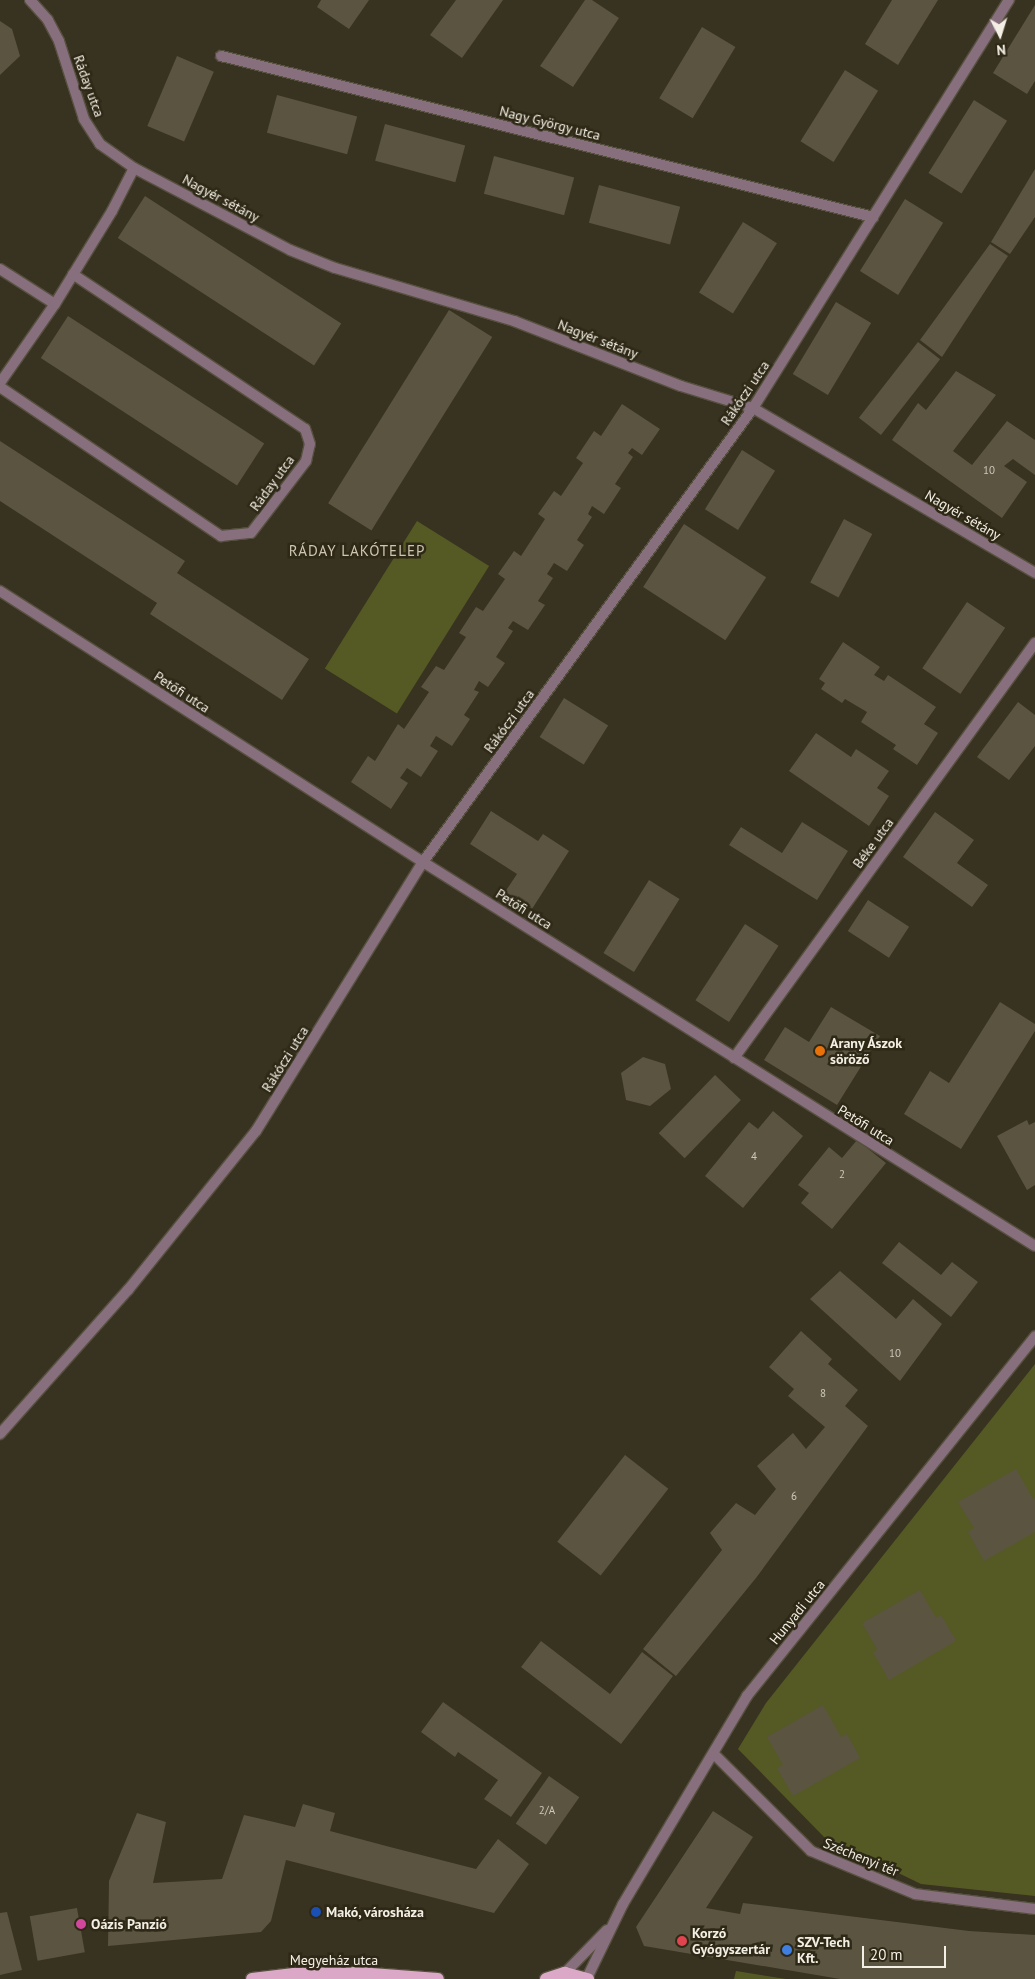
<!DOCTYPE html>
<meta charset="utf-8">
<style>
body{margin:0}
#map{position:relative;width:1035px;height:1979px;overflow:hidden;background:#383220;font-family:"PT Sans",sans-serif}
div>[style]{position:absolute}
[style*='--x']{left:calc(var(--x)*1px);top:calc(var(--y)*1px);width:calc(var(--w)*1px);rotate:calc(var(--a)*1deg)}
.green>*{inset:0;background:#555a25;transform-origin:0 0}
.building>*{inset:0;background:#5a5441;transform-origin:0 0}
.roads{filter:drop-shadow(1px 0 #56503f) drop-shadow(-1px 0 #56503f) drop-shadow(0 1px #56503f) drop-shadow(0 -1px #56503f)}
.minor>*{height:10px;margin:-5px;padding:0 5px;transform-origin:5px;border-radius:5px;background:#876f7d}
.primary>*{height:12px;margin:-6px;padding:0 6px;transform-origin:6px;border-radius:6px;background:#dba9c7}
.dots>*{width:14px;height:14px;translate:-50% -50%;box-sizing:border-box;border:2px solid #2e2816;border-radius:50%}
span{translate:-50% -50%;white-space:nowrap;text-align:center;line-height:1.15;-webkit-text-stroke:5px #2e2816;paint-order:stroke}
.number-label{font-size:11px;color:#cdc8bb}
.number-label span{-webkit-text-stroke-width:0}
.street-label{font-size:14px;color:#f3efe4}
.poi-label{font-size:14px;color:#f3efe4;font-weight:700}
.left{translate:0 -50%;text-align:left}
.neighbourhood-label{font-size:15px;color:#cdc6b0;letter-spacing:1px}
.north{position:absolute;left:975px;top:10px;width:50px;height:50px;-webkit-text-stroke:4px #2e2816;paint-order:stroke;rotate:175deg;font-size:14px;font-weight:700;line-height:20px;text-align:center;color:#f3efe4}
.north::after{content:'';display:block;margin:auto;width:18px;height:22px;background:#f3efe4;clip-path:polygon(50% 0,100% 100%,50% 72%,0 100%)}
.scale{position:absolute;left:862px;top:1946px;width:84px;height:22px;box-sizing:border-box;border:2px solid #f3efe4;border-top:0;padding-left:6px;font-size:15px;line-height:18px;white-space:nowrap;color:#f3efe4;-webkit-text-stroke:4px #2e2816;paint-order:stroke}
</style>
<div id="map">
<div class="green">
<i style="left:417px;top:521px;width:85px;height:174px;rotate:32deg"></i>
<i style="clip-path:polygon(1035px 1364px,1035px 1896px,921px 1884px,824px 1837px,738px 1749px,766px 1703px)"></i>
<i style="clip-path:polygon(736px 1971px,786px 1979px,734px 1979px)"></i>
</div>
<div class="building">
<i style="clip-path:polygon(321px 0,369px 0,349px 29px,317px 7px)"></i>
<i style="clip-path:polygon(456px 0,503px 0,462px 58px,430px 35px)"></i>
<i style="clip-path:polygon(585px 0,592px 0,619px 18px,573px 87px,540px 66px)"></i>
<i style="clip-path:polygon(892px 0,938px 0,898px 65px,865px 44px)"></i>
<i style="clip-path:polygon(1035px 5px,1035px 81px,1027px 94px,993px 73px)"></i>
<i style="clip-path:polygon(0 21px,12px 29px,20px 56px,0 75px)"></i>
<i style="left:702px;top:27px;width:39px;height:83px;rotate:31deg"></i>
<i style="left:177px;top:56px;width:40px;height:76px;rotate:23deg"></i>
<i style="left:845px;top:70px;width:39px;height:84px;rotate:32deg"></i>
<i style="left:277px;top:95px;width:83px;height:39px;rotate:15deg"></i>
<i style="left:974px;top:100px;width:39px;height:86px;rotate:32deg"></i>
<i style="left:385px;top:124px;width:83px;height:38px;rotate:15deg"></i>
<i style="left:494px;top:156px;width:83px;height:39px;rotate:15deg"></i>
<i style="clip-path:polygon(1035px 169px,1035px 217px,1010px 254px,991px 242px)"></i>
<i style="left:599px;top:185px;width:84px;height:39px;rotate:15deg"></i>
<i style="left:145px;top:196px;width:234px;height:50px;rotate:33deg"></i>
<i style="left:905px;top:199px;width:45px;height:85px;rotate:32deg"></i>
<i style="left:743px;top:222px;width:40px;height:83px;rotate:32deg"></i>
<i style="clip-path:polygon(990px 244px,1008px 256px,942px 357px,920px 340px)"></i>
<i style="left:836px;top:302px;width:41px;height:84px;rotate:31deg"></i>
<i style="left:449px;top:310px;width:51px;height:228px;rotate:32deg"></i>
<i style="left:68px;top:316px;width:234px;height:50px;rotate:33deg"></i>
<i style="left:918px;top:342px;width:28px;height:96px;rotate:38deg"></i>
<i style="clip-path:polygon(956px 371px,996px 395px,953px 451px,972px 465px,1007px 421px,1035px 440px,1035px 475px,1013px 459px,1004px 466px,1027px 482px,1002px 518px,892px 440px,918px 403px,926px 410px)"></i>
<i style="clip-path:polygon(622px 404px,660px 429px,642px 455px,632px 448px,628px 453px,633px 457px,615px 484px,621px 488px,604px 514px,592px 506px,588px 514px,592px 517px,577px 540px,584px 545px,567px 571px,554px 563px,547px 574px,553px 578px,538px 601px,545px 605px,528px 630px,513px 621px,508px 628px,513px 631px,496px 657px,505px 663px,488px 687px,479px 681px,474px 690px,479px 692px,464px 715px,470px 719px,452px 746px,436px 736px,430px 746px,438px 751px,421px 777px,407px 768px,400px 778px,408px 783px,391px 809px,351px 782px,368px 756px,375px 761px,398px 724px,404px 729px,429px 692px,421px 687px,436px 666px,444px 670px,466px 637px,459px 633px,476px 607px,483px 611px,505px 579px,498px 574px,514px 551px,521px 556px,545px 519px,538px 514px,554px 491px,561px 496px,583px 463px,576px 458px,594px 431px,601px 436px)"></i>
<i style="clip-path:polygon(0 441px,185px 561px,177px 573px,309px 659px,282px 700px,150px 614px,157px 603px,0 501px)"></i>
<i style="left:742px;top:450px;width:39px;height:70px;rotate:32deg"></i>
<i style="left:844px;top:519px;width:32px;height:72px;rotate:28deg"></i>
<i style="left:684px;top:524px;width:98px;height:75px;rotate:33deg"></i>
<i style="left:967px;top:602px;width:46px;height:80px;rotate:34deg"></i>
<i style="clip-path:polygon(843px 642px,880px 667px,874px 675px,884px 681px,888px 675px,936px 707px,924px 724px,938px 733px,917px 765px,893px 749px,896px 745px,861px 722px,867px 712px,845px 699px,842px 703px,821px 689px,825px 683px,819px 679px)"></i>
<i style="left:564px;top:698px;width:52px;height:46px;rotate:32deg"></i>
<i style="clip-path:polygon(1018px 702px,1035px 715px,1035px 746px,1009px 780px,977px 757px)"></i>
<i style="clip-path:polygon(816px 733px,851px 757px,856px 749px,889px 771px,877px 788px,889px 796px,869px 826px,789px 771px)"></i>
<i style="clip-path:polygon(491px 811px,538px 841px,543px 834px,569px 851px,532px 909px,505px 892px,517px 874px,470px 844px)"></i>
<i style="clip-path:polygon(935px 812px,974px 840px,957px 863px,988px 885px,972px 907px,903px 857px)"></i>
<i style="clip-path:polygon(802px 822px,848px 851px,817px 900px,729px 845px,741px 827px,782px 853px)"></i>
<i style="left:649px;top:880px;width:36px;height:86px;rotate:32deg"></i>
<i style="left:868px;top:900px;width:49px;height:37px;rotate:33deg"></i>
<i style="left:745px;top:924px;width:40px;height:91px;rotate:33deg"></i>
<i style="clip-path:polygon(1000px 1002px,1035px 1024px,1035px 1031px,961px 1149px,904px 1114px,930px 1071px,949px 1083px)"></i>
<i style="clip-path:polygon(831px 1007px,880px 1036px,837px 1105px,764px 1060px,785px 1027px,809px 1042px)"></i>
<i style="clip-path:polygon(643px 1057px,665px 1064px,671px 1089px,650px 1106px,626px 1100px,621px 1073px)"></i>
<i style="left:715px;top:1075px;width:36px;height:81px;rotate:44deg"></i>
<i style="clip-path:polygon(773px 1111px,803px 1136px,743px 1208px,705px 1176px,749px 1122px,758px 1129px)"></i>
<i style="clip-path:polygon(1027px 1120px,1029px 1125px,1035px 1122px,1035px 1185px,1027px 1190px,997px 1136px)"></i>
<i style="clip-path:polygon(857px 1140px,886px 1163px,832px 1229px,801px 1203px,809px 1193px,798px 1185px,829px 1147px,842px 1158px)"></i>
<i style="clip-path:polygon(899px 1242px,941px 1275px,952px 1262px,978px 1282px,951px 1317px,882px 1263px)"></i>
<i style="clip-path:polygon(840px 1271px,896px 1319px,913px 1299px,942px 1324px,900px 1381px,810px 1299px)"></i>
<i style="clip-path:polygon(801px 1331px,832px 1359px,828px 1364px,858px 1390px,845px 1406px,868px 1426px,756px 1578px,676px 1676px,643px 1649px,722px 1550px,710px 1533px,736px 1503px,755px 1515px,776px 1489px,757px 1466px,793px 1433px,806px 1449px,825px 1427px,788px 1396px,794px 1389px,769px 1367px)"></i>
<i style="left:625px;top:1455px;width:55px;height:110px;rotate:38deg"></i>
<i style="clip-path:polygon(1016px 1469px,1033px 1499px,1035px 1498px,1035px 1532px,984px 1561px,968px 1532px,974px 1528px,958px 1502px)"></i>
<i style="clip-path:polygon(920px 1590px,936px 1618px,941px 1615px,956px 1641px,889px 1680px,873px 1652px,877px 1649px,862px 1623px)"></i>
<i style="clip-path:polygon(541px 1641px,610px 1694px,642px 1652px,673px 1676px,621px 1744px,521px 1667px)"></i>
<i style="clip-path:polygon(443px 1702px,542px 1773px,511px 1817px,484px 1799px,498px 1780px,458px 1752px,455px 1757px,421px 1732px)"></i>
<i style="clip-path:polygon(823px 1705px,841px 1737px,847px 1734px,860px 1758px,793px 1796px,777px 1768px,783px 1765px,767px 1737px)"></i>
<i style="left:549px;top:1776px;width:37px;height:58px;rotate:35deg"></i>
<i style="clip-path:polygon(303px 1804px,335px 1813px,330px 1831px,390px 1847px,476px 1869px,498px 1839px,529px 1864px,494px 1913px,286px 1860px,271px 1921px,261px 1932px,108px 1946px,109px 1881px,137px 1813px,166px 1822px,153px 1883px,222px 1879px,244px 1815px,295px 1827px)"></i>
<i style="clip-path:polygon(713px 1811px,753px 1837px,706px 1908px,740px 1914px,743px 1903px,969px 1931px,1035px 1935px,1035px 1979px,840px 1979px,644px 1946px,636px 1927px)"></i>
<i style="left:77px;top:1908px;width:45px;height:48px;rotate:80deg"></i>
<i style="clip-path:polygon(7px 1912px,22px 1970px,0 1975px,0 1913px)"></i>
</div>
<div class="roads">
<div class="minor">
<i style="--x:221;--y:56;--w:672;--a:13.87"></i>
<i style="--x:134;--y:168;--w:176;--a:27.7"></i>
<i style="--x:290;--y:250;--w:48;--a:21.8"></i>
<i style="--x:335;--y:268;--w:187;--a:16.5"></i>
<i style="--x:514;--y:321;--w:179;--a:21.3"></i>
<i style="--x:681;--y:386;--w:75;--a:17"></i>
<i style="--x:753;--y:408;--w:327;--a:30.3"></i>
<i style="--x:0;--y:269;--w:65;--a:32.5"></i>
<i style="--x:0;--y:383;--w:96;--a:-55.2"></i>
<i style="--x:55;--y:304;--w:109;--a:-58.5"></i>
<i style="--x:112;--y:211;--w:48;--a:-62.9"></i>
<i style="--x:134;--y:168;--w:42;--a:-144.8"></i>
<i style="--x:100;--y:144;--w:30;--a:-123"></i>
<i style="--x:84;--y:119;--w:82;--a:-107.8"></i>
<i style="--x:59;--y:41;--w:24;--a:-118"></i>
<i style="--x:48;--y:20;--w:27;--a:-132"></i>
<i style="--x:0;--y:387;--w:267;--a:34"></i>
<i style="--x:221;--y:536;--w:30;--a:-6"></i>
<i style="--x:251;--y:533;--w:91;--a:-52.6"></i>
<i style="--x:306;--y:461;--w:17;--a:-77"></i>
<i style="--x:310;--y:444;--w:16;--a:-108"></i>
<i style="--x:305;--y:429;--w:279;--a:-146.3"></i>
<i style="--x:0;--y:591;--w:502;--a:32.65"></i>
<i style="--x:423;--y:862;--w:722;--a:32.11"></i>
<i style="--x:734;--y:1058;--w:513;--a:-54.05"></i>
<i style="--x:0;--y:1434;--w:193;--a:-48.4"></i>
<i style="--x:128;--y:1290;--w:204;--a:-51.2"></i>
<i style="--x:256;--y:1131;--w:317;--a:-58.2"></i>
<i style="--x:423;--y:862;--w:561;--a:-53.99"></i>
<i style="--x:753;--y:408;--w:482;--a:-57.9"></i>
<i style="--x:714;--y:1754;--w:137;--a:45"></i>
<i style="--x:811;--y:1851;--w:113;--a:22.5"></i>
<i style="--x:915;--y:1894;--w:121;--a:7.1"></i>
<i style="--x:565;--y:1973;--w:60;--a:-45.7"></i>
<i style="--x:587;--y:1978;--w:82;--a:-64.1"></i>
<i style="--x:623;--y:1904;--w:242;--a:-59.2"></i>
<i style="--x:747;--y:1696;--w:461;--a:-51.3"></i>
</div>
<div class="primary">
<i style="--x:252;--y:1979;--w:42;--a:-6.8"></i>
<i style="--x:294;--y:1974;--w:64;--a:-0.9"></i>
<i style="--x:358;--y:1973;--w:80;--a:4.3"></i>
<i style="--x:546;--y:1979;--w:20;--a:-18"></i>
<i style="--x:565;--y:1973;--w:24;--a:15"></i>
</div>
</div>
<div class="dots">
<i style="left:820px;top:1051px;background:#e8710a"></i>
<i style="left:316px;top:1912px;background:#1a4fb4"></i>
<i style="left:81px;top:1924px;background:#d1479c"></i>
<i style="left:682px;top:1941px;background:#e0444e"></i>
<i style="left:787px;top:1950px;background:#3f7fe0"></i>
</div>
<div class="number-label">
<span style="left:989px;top:470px">10</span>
<span style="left:754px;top:1156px">4</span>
<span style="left:842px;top:1174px">2</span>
<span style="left:895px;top:1353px">10</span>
<span style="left:823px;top:1393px">8</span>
<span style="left:794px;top:1496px">6</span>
<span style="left:547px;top:1810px">2/A</span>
</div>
<div class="street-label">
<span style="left:89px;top:86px;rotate:70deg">Ráday utca</span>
<span style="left:550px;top:123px;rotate:14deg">Nagy György utca</span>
<span style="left:221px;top:198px;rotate:28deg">Nagyér sétány</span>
<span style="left:598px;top:339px;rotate:21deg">Nagyér sétány</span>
<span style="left:745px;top:393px;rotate:-56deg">Rákóczi utca</span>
<span style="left:272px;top:483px;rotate:-54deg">Ráday utca</span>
<span style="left:963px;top:515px;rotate:30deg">Nagyér sétány</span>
<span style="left:182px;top:692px;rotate:33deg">Petőfi utca</span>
<span style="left:509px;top:721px;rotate:-54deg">Rákóczi utca</span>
<span style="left:873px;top:843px;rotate:-54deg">Béke utca</span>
<span style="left:524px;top:909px;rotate:32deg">Petőfi utca</span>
<span style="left:285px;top:1059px;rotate:-58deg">Rákóczi utca</span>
<span style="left:866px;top:1125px;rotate:32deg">Petőfi utca</span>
<span style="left:797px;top:1612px;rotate:-51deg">Hunyadi utca</span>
<span style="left:861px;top:1857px;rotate:22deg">Széchenyi tér</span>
<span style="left:334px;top:1960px">Megyeház utca</span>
</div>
<div class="poi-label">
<span class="left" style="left:830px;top:1051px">Arany Ászok<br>söröző</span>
<span class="left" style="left:326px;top:1912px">Makó, városháza</span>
<span class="left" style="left:91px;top:1924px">Oázis Panzió</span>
<span class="left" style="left:692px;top:1941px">Korzó<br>Gyógyszertár</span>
<span class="left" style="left:797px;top:1950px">SZV-Tech<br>Kft.</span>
</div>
<div class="neighbourhood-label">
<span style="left:357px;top:551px">RÁDAY LAKÓTELEP</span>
</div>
<div class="north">N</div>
<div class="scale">20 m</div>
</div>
